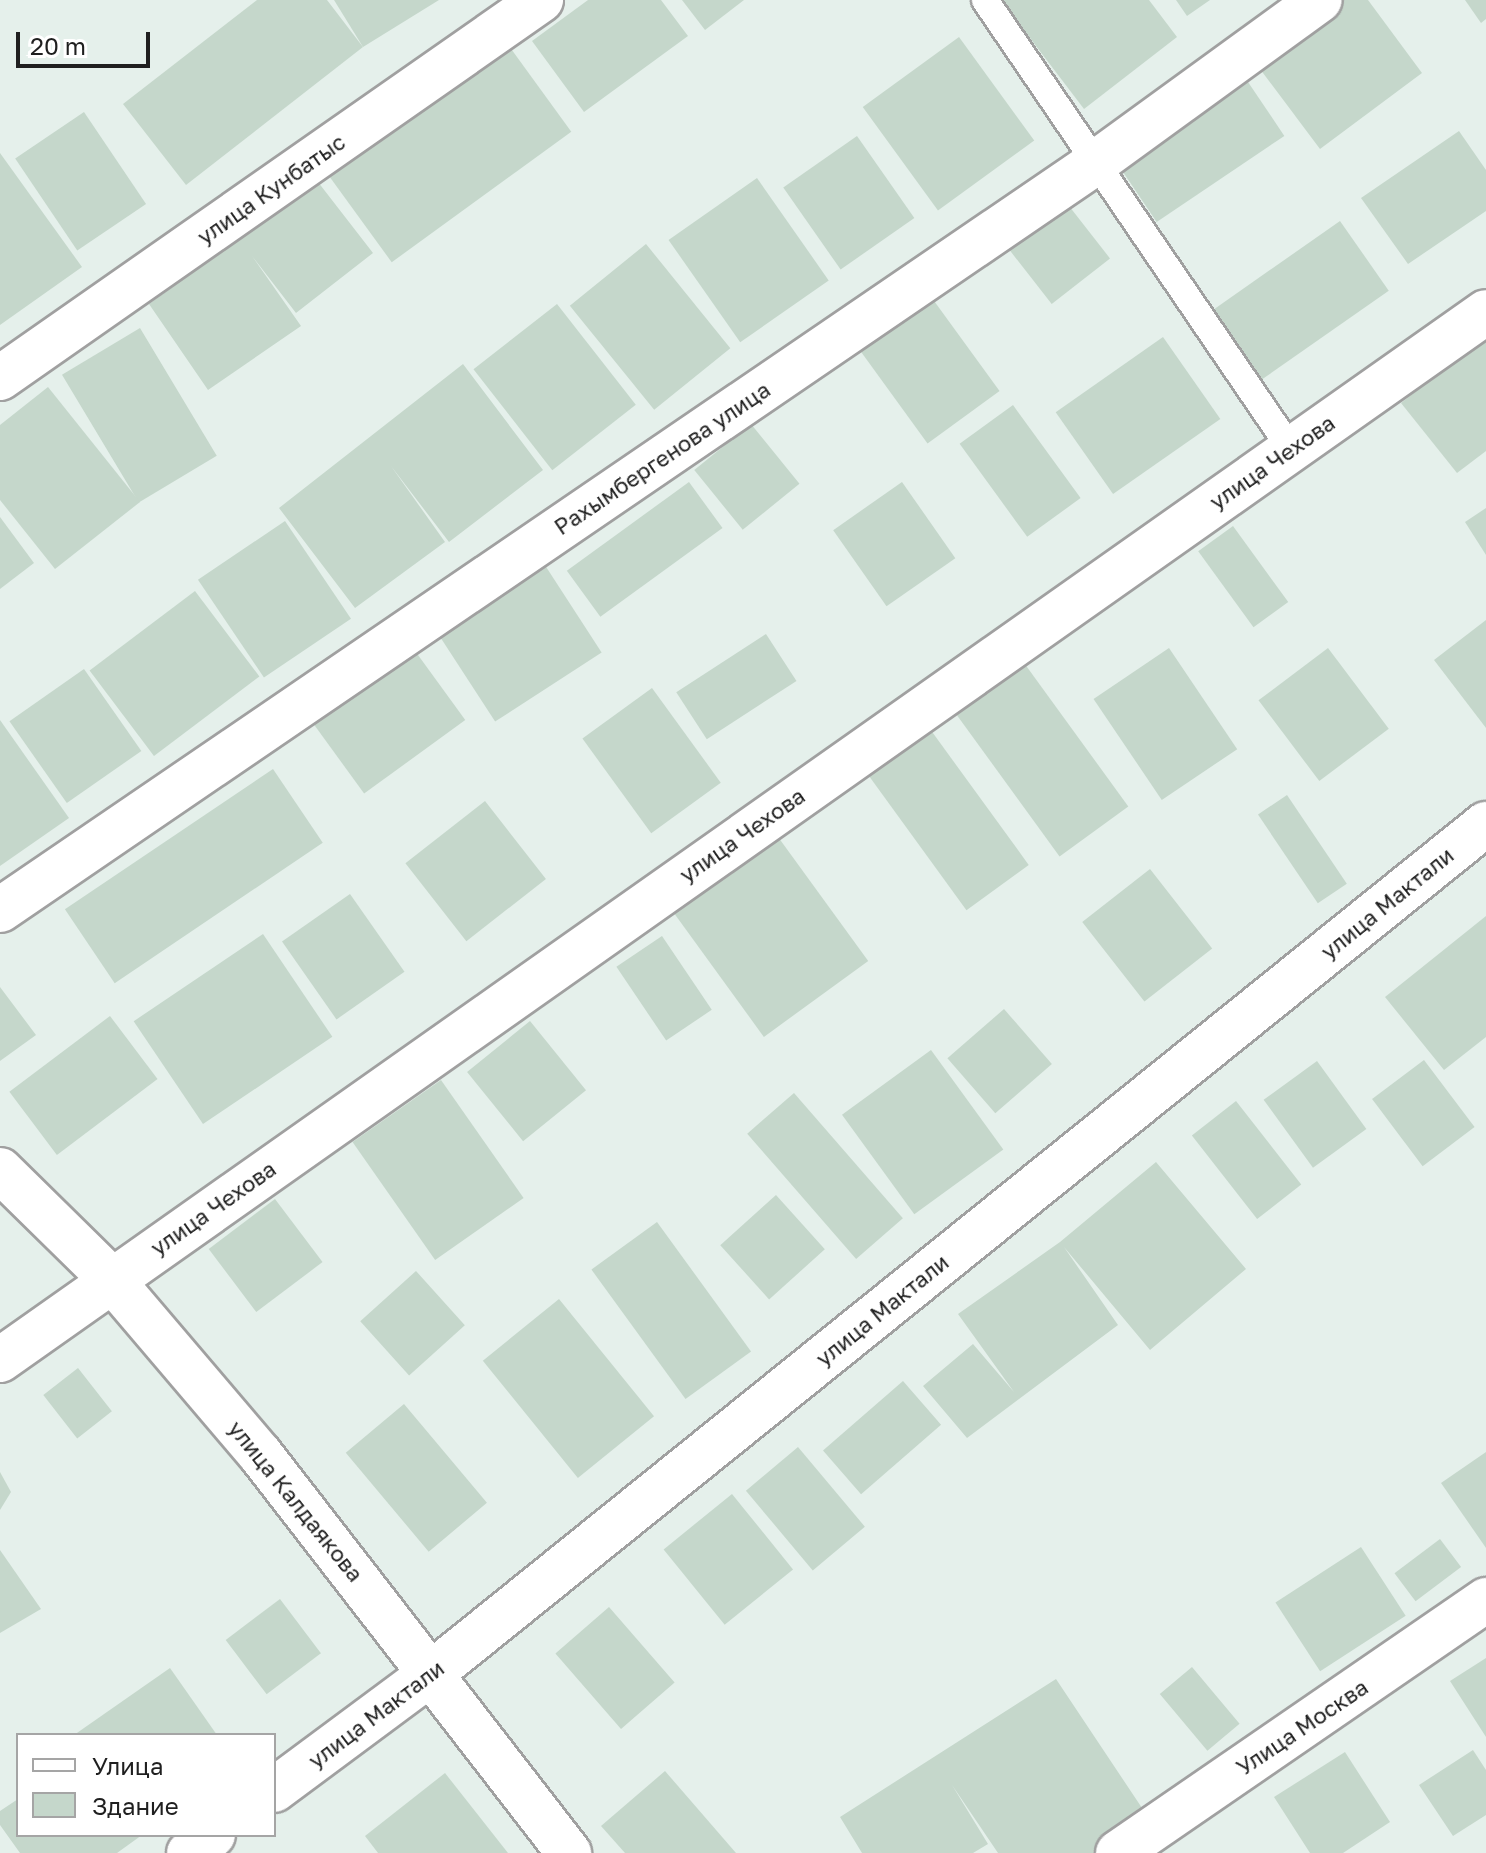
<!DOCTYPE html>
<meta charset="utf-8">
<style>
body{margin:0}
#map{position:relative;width:1486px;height:1853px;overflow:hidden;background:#e5f0eb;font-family:"Golos Text",sans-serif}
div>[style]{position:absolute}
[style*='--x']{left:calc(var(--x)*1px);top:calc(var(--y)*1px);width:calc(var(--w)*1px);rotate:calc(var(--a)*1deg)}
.building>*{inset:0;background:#c5d7cb;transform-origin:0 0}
.roads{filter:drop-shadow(2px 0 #a0a0a0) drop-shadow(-2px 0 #a0a0a0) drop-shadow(0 2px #a0a0a0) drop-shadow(0 -2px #a0a0a0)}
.service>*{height:26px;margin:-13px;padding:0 13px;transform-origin:13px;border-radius:13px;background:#fff}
.minor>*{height:44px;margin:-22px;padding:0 22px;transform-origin:22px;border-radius:22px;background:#fff}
.tertiary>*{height:44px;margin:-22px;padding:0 22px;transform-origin:22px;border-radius:22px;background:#fff}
span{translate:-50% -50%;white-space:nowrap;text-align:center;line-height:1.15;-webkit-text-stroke:8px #fff;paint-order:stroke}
.street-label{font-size:22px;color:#1f1f1f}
.legend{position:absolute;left:16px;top:1733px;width:260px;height:104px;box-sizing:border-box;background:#fff;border:2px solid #a5a5a5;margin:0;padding:10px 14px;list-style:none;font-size:24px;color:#1f1f1f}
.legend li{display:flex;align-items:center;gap:16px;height:40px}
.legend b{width:40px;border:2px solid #a5a5a5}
.scale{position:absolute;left:16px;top:32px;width:134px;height:36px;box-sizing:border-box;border:4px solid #1f1f1f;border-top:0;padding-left:10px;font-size:24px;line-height:28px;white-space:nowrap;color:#1f1f1f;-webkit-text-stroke:6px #fff;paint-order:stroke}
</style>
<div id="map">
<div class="building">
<i style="clip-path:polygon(257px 0,327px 0,363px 47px,186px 185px,123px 104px)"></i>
<i style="clip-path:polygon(334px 0,439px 0,363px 47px)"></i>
<i style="clip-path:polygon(588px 0,661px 0,688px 36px,584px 112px,532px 41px)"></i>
<i style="clip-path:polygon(682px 0,744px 0,705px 30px)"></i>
<i style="clip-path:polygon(1001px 0,1149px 0,1177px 37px,1084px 109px)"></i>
<i style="clip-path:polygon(1176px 0,1210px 0,1187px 16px)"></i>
<i style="clip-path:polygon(1344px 0,1368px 0,1422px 73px,1320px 149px,1257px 65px)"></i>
<i style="clip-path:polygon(1465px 0,1486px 0,1486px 19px,1481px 23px)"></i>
<i style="left:959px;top:37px;width:128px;height:119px;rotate:54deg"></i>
<i style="left:509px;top:46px;width:106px;height:222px;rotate:54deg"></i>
<i style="left:1248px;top:82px;width:65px;height:154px;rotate:56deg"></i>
<i style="left:84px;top:112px;width:111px;height:83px;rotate:56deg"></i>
<i style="clip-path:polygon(1459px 131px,1486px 170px,1486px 211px,1408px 264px,1361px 198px)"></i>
<i style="left:857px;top:136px;width:100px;height:90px;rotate:55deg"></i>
<i style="clip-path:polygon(0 153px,82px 267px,0 325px)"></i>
<i style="left:757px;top:178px;width:125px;height:108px;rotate:55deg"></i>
<i style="clip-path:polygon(318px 182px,373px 253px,296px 313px,252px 256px,301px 326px,208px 390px,149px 304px)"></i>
<i style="left:1062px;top:197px;width:78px;height:74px;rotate:52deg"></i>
<i style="left:1340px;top:221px;width:85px;height:159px;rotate:55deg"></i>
<i style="left:646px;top:244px;width:134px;height:98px;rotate:51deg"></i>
<i style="left:929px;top:294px;width:120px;height:89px;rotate:54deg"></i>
<i style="left:557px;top:304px;width:128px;height:106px;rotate:52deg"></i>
<i style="left:140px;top:328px;width:149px;height:91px;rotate:59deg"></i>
<i style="clip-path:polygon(1486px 336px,1486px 451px,1457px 473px,1401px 403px)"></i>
<i style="left:1163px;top:337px;width:100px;height:131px;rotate:55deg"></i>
<i style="clip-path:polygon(463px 364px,543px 470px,449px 542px,391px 466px,445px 542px,355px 608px,279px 508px)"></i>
<i style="clip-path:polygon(48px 387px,140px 502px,55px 569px,0 500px,0 425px)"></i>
<i style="left:1013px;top:405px;width:115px;height:66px;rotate:54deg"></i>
<i style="left:751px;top:424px;width:77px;height:73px;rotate:51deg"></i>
<i style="left:689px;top:482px;width:57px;height:151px;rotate:54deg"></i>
<i style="left:902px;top:482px;width:93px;height:84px;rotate:55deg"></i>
<i style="clip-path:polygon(1486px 508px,1486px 555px,1465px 522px)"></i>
<i style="clip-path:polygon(0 517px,34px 563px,0 589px)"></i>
<i style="left:285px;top:521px;width:118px;height:105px;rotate:56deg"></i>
<i style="left:1233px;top:526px;width:94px;height:43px;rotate:54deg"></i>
<i style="left:539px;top:556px;width:115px;height:127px;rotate:57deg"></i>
<i style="left:195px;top:591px;width:107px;height:132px;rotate:53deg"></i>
<i style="clip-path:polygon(1486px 620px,1486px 728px,1434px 660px)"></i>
<i style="left:766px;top:634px;width:56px;height:107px;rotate:57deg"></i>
<i style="left:410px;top:644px;width:94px;height:125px;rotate:54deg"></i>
<i style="left:1169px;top:648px;width:122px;height:91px;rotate:56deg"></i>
<i style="left:1328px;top:648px;width:101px;height:87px;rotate:53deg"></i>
<i style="left:1019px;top:656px;width:186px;height:85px;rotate:54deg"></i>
<i style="left:84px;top:669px;width:100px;height:91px;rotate:55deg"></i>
<i style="left:652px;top:688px;width:117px;height:86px;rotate:54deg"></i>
<i style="clip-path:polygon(0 720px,69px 818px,0 866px)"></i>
<i style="left:930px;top:729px;width:168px;height:77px;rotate:54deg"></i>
<i style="left:273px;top:769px;width:89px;height:251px;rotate:56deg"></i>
<i style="left:1287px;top:795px;width:107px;height:35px;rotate:56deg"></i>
<i style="left:485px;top:801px;width:99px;height:101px;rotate:52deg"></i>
<i style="left:773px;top:830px;width:162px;height:129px;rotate:54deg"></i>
<i style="left:1150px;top:869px;width:101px;height:86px;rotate:52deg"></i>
<i style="left:350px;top:894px;width:95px;height:83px;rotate:55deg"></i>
<i style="clip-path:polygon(1486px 916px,1486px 1037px,1444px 1070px,1385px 997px)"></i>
<i style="left:263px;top:934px;width:124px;height:156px;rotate:56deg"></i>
<i style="left:662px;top:936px;width:89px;height:55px;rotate:56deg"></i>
<i style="clip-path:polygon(0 987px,36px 1035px,0 1061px)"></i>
<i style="left:1004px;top:1009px;width:73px;height:75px;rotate:49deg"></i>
<i style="left:110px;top:1016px;width:79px;height:126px;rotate:53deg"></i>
<i style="left:530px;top:1021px;width:89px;height:81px;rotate:51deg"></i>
<i style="left:931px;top:1050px;width:123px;height:110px;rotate:54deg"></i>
<i style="left:1424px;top:1060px;width:84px;height:65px;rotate:53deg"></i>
<i style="left:1317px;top:1061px;width:84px;height:66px;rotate:54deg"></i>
<i style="left:441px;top:1080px;width:144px;height:108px;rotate:55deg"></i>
<i style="left:794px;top:1093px;width:166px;height:62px;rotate:49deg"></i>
<i style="left:1236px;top:1101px;width:106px;height:56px;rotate:52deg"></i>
<i style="clip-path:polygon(1156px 1162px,1246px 1269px,1150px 1350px,1064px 1247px,1118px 1325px,967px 1438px,923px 1386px,973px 1344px,1014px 1392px,958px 1314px,1060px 1242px)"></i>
<i style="left:776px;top:1195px;width:73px;height:75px;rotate:48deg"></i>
<i style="left:275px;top:1199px;width:79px;height:83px;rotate:53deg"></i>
<i style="left:657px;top:1222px;width:160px;height:81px;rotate:54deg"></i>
<i style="left:416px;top:1271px;width:73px;height:75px;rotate:48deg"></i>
<i style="left:559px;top:1299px;width:151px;height:98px;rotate:51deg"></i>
<i style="left:78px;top:1368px;width:55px;height:44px;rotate:52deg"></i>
<i style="left:903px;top:1381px;width:58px;height:106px;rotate:49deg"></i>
<i style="left:404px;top:1404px;width:129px;height:76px;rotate:50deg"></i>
<i style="left:798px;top:1447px;width:104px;height:68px;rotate:50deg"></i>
<i style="clip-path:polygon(1486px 1452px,1486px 1548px,1441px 1483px)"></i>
<i style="clip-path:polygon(0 1472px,11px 1492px,0 1510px)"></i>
<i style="left:732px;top:1494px;width:97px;height:88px;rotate:51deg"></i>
<i style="left:1440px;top:1539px;width:35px;height:57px;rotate:53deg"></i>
<i style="left:1361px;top:1547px;width:82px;height:102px;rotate:57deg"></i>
<i style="clip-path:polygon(0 1550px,41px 1609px,0 1633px)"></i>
<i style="left:280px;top:1599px;width:68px;height:68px;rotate:53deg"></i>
<i style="left:609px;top:1607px;width:100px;height:71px;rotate:49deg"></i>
<i style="clip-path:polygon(1486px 1658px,1486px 1737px,1450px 1681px)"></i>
<i style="left:1192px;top:1667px;width:74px;height:42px;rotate:50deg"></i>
<i style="clip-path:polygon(170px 1668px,217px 1735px,74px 1735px)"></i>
<i style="clip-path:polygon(1056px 1679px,1150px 1820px,1100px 1853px,998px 1853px,952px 1785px,988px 1844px,973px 1853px,862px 1853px,840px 1817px)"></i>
<i style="clip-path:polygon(1473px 1750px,1486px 1770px,1486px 1815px,1453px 1836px,1419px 1785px)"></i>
<i style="clip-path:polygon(1345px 1752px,1390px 1822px,1343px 1853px,1310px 1853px,1274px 1797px)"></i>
<i style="clip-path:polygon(665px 1771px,736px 1853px,625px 1853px,601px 1826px)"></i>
<i style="clip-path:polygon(445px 1773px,508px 1853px,378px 1853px,365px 1836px)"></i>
<i style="clip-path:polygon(18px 1799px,18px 1835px,142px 1835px,117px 1853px,20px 1853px,0 1825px,0 1811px)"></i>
</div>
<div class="roads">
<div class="service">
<i style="--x:985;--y:0;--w:543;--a:55.73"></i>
</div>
<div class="minor">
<i style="--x:0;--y:378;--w:660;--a:-34.94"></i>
<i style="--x:0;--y:910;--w:1329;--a:-34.3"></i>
<i style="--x:1098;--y:161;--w:274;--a:-36"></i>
<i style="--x:0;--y:1360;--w:1818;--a:-35.19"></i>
<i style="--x:274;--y:1790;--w:198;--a:-36.6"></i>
<i style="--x:433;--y:1672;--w:1352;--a:-38.85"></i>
<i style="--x:189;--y:1853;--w:30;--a:-37"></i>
<i style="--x:1118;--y:1853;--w:447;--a:-34.5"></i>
</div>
<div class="tertiary">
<i style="--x:0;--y:1170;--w:156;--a:44.5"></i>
<i style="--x:111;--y:1279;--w:230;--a:49.6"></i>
<i style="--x:260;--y:1454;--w:505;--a:52.24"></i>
</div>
</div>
<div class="street-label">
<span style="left:271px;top:189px;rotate:-35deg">улица Кунбатыс</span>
<span style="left:662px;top:458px;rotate:-34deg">Рахымбергенова улица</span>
<span style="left:1272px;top:462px;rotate:-35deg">улица Чехова</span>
<span style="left:742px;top:835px;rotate:-35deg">улица Чехова</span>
<span style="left:1387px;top:903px;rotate:-39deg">улица Мактали</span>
<span style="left:213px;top:1208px;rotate:-35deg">улица Чехова</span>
<span style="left:882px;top:1310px;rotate:-39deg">улица Мактали</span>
<span style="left:296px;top:1501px;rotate:51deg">улица Калдаякова</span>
<span style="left:376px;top:1714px;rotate:-37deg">улица Мактали</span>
<span style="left:1302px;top:1727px;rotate:-34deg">Улица Москва</span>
</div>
<ul class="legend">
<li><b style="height:10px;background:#fff"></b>Улица</li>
<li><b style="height:22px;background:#c5d7cb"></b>Здание</li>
</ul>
<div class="scale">20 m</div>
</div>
